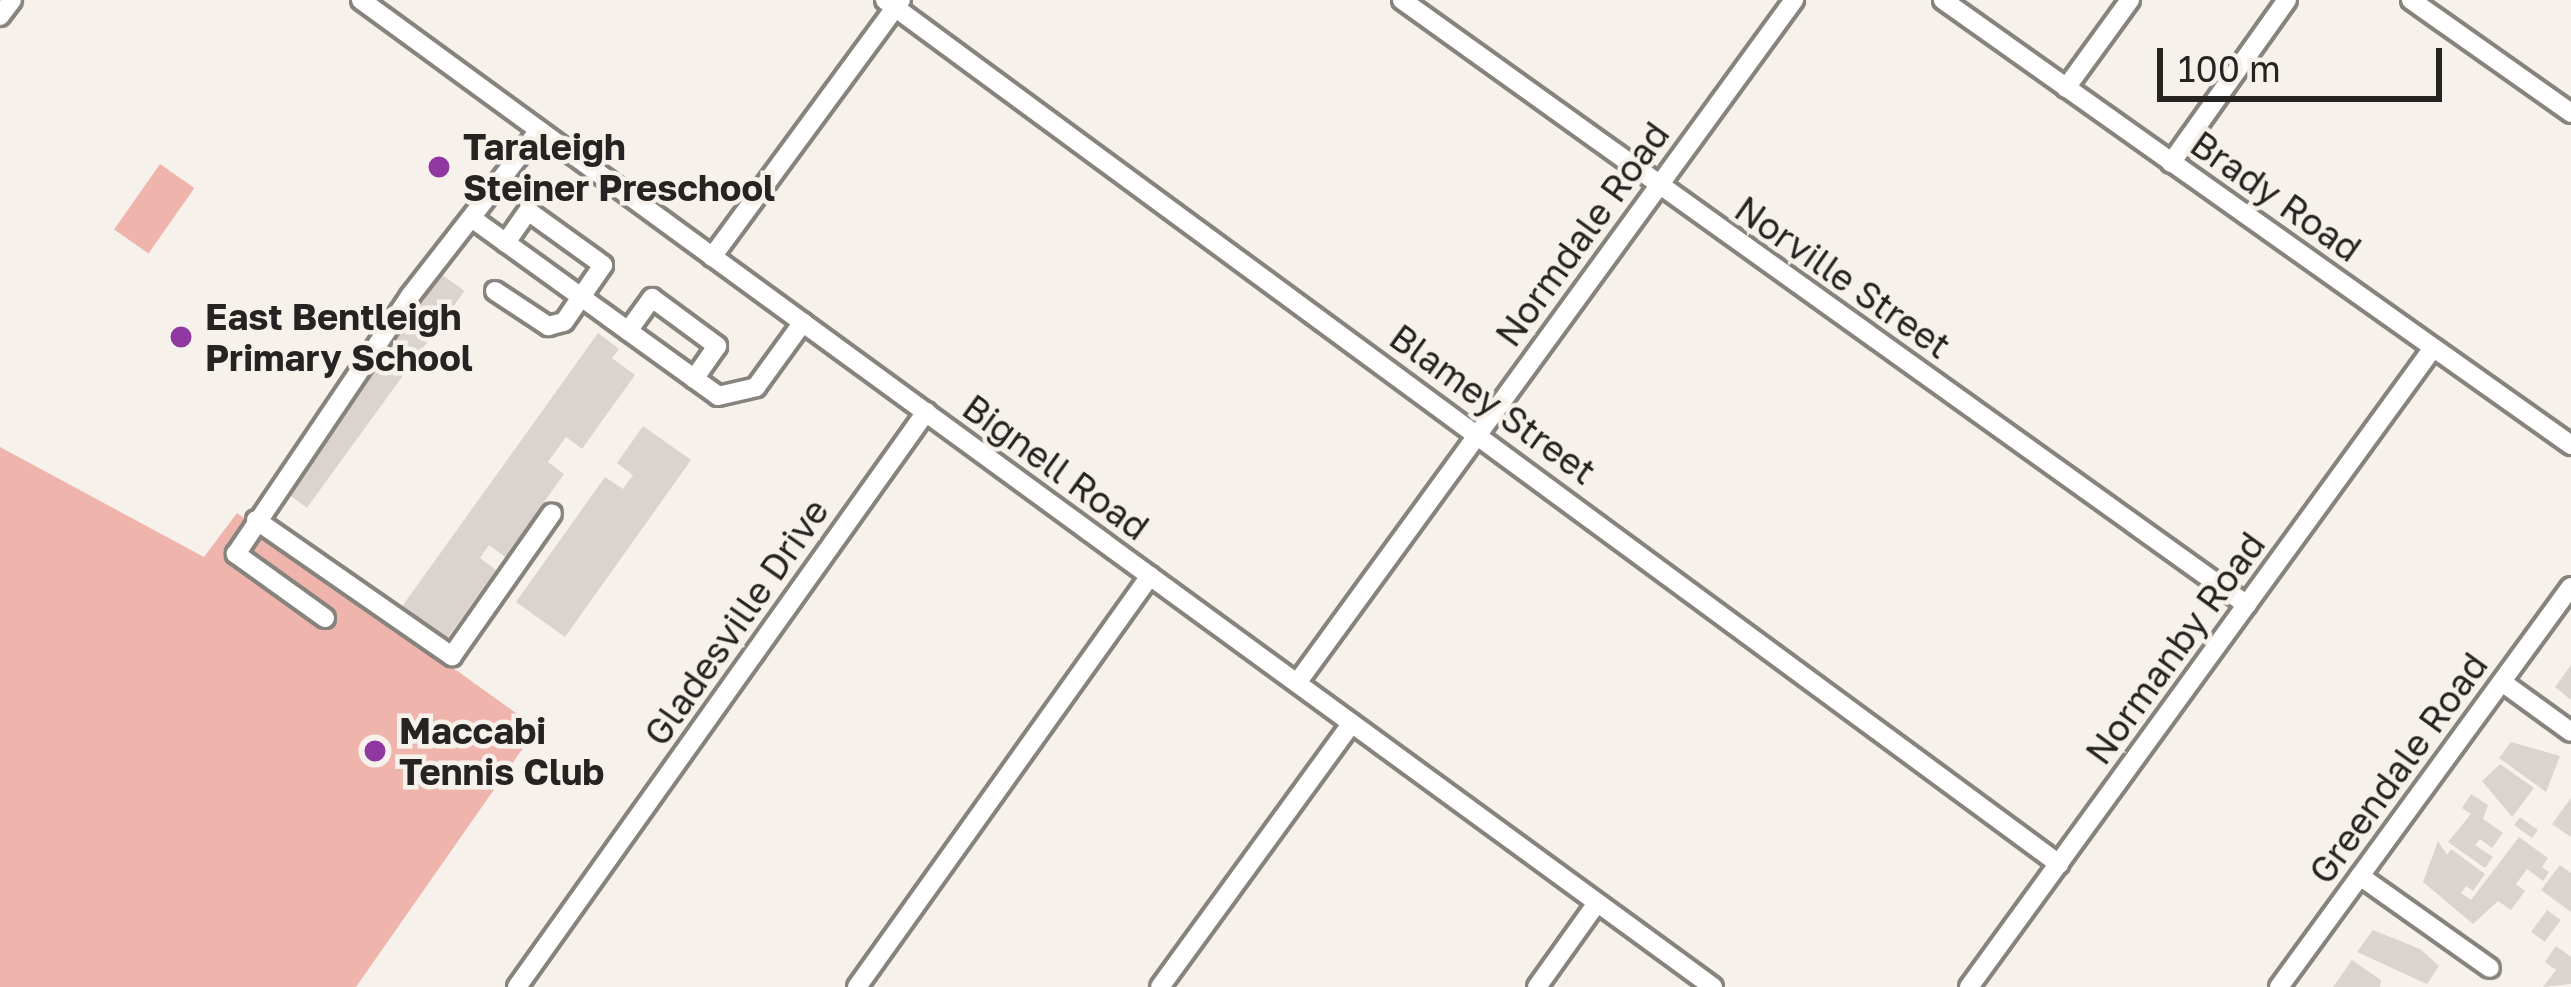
<!DOCTYPE html>
<style>
body{margin:0}
#map{position:relative;width:2571px;height:987px;overflow:hidden;background:#f7f1eb;font-family:"Golos Text",sans-serif}
div>[style]{position:absolute}
[style*='--x']{left:calc(var(--x)*1px);top:calc(var(--y)*1px);width:calc(var(--w)*1px);rotate:calc(var(--a)*1deg)}
.green>*{inset:0;background:#efb5ad;transform-origin:0 0}
.building>*{inset:0;background:#dbd3cf;transform-origin:0 0}
.roads{filter:drop-shadow(3px 0 #87837d) drop-shadow(-3px 0 #87837d) drop-shadow(0 3px #87837d) drop-shadow(0 -3px #87837d)}
.minor>*{height:18px;margin:-9px;padding:0 9px;transform-origin:9px;border-radius:9px;background:#fff}
.dots>*{width:33px;height:33px;translate:-50% -50%;box-sizing:border-box;border:6px solid #f7f1eb;border-radius:50%}
span{translate:-50% -50%;white-space:nowrap;text-align:center;line-height:1.15;-webkit-text-stroke:9px #f7f1eb;paint-order:stroke}
.poi-label{font-size:36px;color:#262422;font-weight:700}
.left{translate:0 -50%;text-align:left}
.street-label{font-size:36px;color:#262422}
.scale{position:absolute;left:2157px;top:48px;width:285px;height:54px;box-sizing:border-box;border:6px solid #262422;border-top:0;padding-left:15px;font-size:36px;line-height:42px;white-space:nowrap;color:#262422;-webkit-text-stroke:9px #f7f1eb;paint-order:stroke}
</style>
<div id="map">
<div class="green">
<i style="left:160px;top:164px;width:42px;height:80px;rotate:35deg"></i>
<i style="clip-path:polygon(0 447px,204px 557px,237px 513px,537px 728px,356px 987px,0 987px)"></i>
</div>
<div class="building">
<i style="left:437px;top:271px;width:34px;height:268px;rotate:36deg"></i>
<i style="clip-path:polygon(598px 333px,619px 349px,612px 358px,635px 375px,582px 449px,566px 437px,548px 462px,564px 474px,505px 557px,489px 545px,480px 558px,496px 570px,446px 640px,401px 608px)"></i>
<i style="clip-path:polygon(643px 426px,691px 460px,565px 637px,516px 602px,605px 477px,623px 489px,633px 475px,617px 463px)"></i>
<i style="clip-path:polygon(2571px 665px,2571px 700px,2555px 687px)"></i>
<i style="clip-path:polygon(2511px 742px,2560px 756px,2546px 792px,2499px 758px)"></i>
<i style="clip-path:polygon(2500px 764px,2534px 788px,2512px 817px,2482px 781px)"></i>
<i style="clip-path:polygon(2471px 794px,2488px 805px,2483px 819px,2503px 833px,2492px 848px,2480px 839px,2475px 845px,2493px 857px,2485px 868px,2448px 842px,2471px 814px,2462px 808px)"></i>
<i style="clip-path:polygon(2571px 798px,2571px 837px,2552px 824px)"></i>
<i style="left:2520px;top:817px;width:22px;height:10px;rotate:36deg"></i>
<i style="clip-path:polygon(2519px 837px,2548px 858px,2542px 867px,2549px 872px,2543px 881px,2527px 869px,2516px 884px,2525px 891px,2511px 910px,2498px 901px,2473px 924px,2423px 882px,2438px 841px,2447px 855px,2451px 849px,2485px 874px,2473px 891px,2466px 886px,2461px 893px,2471px 900px)"></i>
<i style="clip-path:polygon(2560px 865px,2571px 873px,2571px 912px,2541px 890px)"></i>
<i style="left:2547px;top:910px;width:17px;height:27px;rotate:36deg"></i>
<i style="clip-path:polygon(2373px 930px,2420px 949px,2439px 966px,2427px 984px,2357px 952px)"></i>
<i style="clip-path:polygon(2556px 946px,2571px 957px,2571px 984px,2543px 987px,2556px 970px,2545px 962px)"></i>
<i style="clip-path:polygon(2352px 960px,2381px 980px,2380px 987px,2333px 987px)"></i>
</div>
<div class="roads">
<div class="minor">
<i style="--x:361;--y:0;--w:1674;--a:36.13"></i>
<i style="--x:885;--y:0;--w:1458;--a:36.35"></i>
<i style="--x:1402;--y:0;--w:1039;--a:35.6"></i>
<i style="--x:1943;--y:0;--w:770;--a:35.32"></i>
<i style="--x:2411;--y:0;--w:196;--a:35.2"></i>
<i style="--x:0;--y:16;--w:20;--a:-53"></i>
<i style="--x:2066;--y:88;--w:109;--a:-54"></i>
<i style="--x:2171;--y:163;--w:200;--a:-54.6"></i>
<i style="--x:473;--y:219;--w:302;--a:35.8"></i>
<i style="--x:718;--y:396;--w:39;--a:-13"></i>
<i style="--x:756;--y:387;--w:80;--a:-54.1"></i>
<i style="--x:712;--y:257;--w:319;--a:-53.7"></i>
<i style="--x:495;--y:291;--w:64;--a:33.4"></i>
<i style="--x:548;--y:326;--w:16;--a:-14"></i>
<i style="--x:564;--y:322;--w:69;--a:-55.6"></i>
<i style="--x:603;--y:265;--w:92;--a:-144.2"></i>
<i style="--x:528;--y:211;--w:39;--a:125"></i>
<i style="--x:628;--y:331;--w:41;--a:-54"></i>
<i style="--x:652;--y:298;--w:81;--a:36.4"></i>
<i style="--x:717;--y:346;--w:40;--a:124.9"></i>
<i style="--x:256;--y:520;--w:239;--a:34.8"></i>
<i style="--x:452;--y:656;--w:174;--a:-55"></i>
<i style="--x:325;--y:618;--w:110;--a:-144.3"></i>
<i style="--x:236;--y:554;--w:311;--a:-56"></i>
<i style="--x:410;--y:296;--w:210;--a:-52.1"></i>
<i style="--x:2502;--y:682;--w:85;--a:35.9"></i>
<i style="--x:1297;--y:683;--w:845;--a:-53.96"></i>
<i style="--x:2360;--y:876;--w:159;--a:35.3"></i>
<i style="--x:517;--y:987;--w:706;--a:-54.58"></i>
<i style="--x:857;--y:987;--w:505;--a:-54.52"></i>
<i style="--x:1160;--y:987;--w:326;--a:-54"></i>
<i style="--x:1537;--y:987;--w:103;--a:-54.5"></i>
<i style="--x:1969;--y:987;--w:790;--a:-54.02"></i>
<i style="--x:2279;--y:987;--w:495;--a:-53.9"></i>
</div>
</div>
<div class="dots">
<i style="left:439px;top:167px;background:#9037a2"></i>
<i style="left:181px;top:337px;background:#9037a2"></i>
<i style="left:375px;top:751px;background:#9037a2"></i>
</div>
<div class="poi-label">
<span class="left" style="left:463px;top:167px">Taraleigh<br>Steiner Preschool</span>
<span class="left" style="left:205px;top:337px">East Bentleigh<br>Primary School</span>
<span class="left" style="left:399px;top:751px">Maccabi<br>Tennis Club</span>
</div>
<div class="street-label">
<span style="left:2276px;top:196px;rotate:35deg">Brady Road</span>
<span style="left:1582px;top:234px;rotate:-54deg">Normdale Road</span>
<span style="left:1843px;top:277px;rotate:35deg">Norville Street</span>
<span style="left:1493px;top:404px;rotate:36deg">Blamey Street</span>
<span style="left:1056px;top:467px;rotate:36deg">Bignell Road</span>
<span style="left:736px;top:622px;rotate:-55deg">Gladesville Drive</span>
<span style="left:2175px;top:648px;rotate:-54deg">Normanby Road</span>
<span style="left:2398px;top:768px;rotate:-54deg">Greendale Road</span>
</div>
<div class="scale">100 m</div>
</div>
